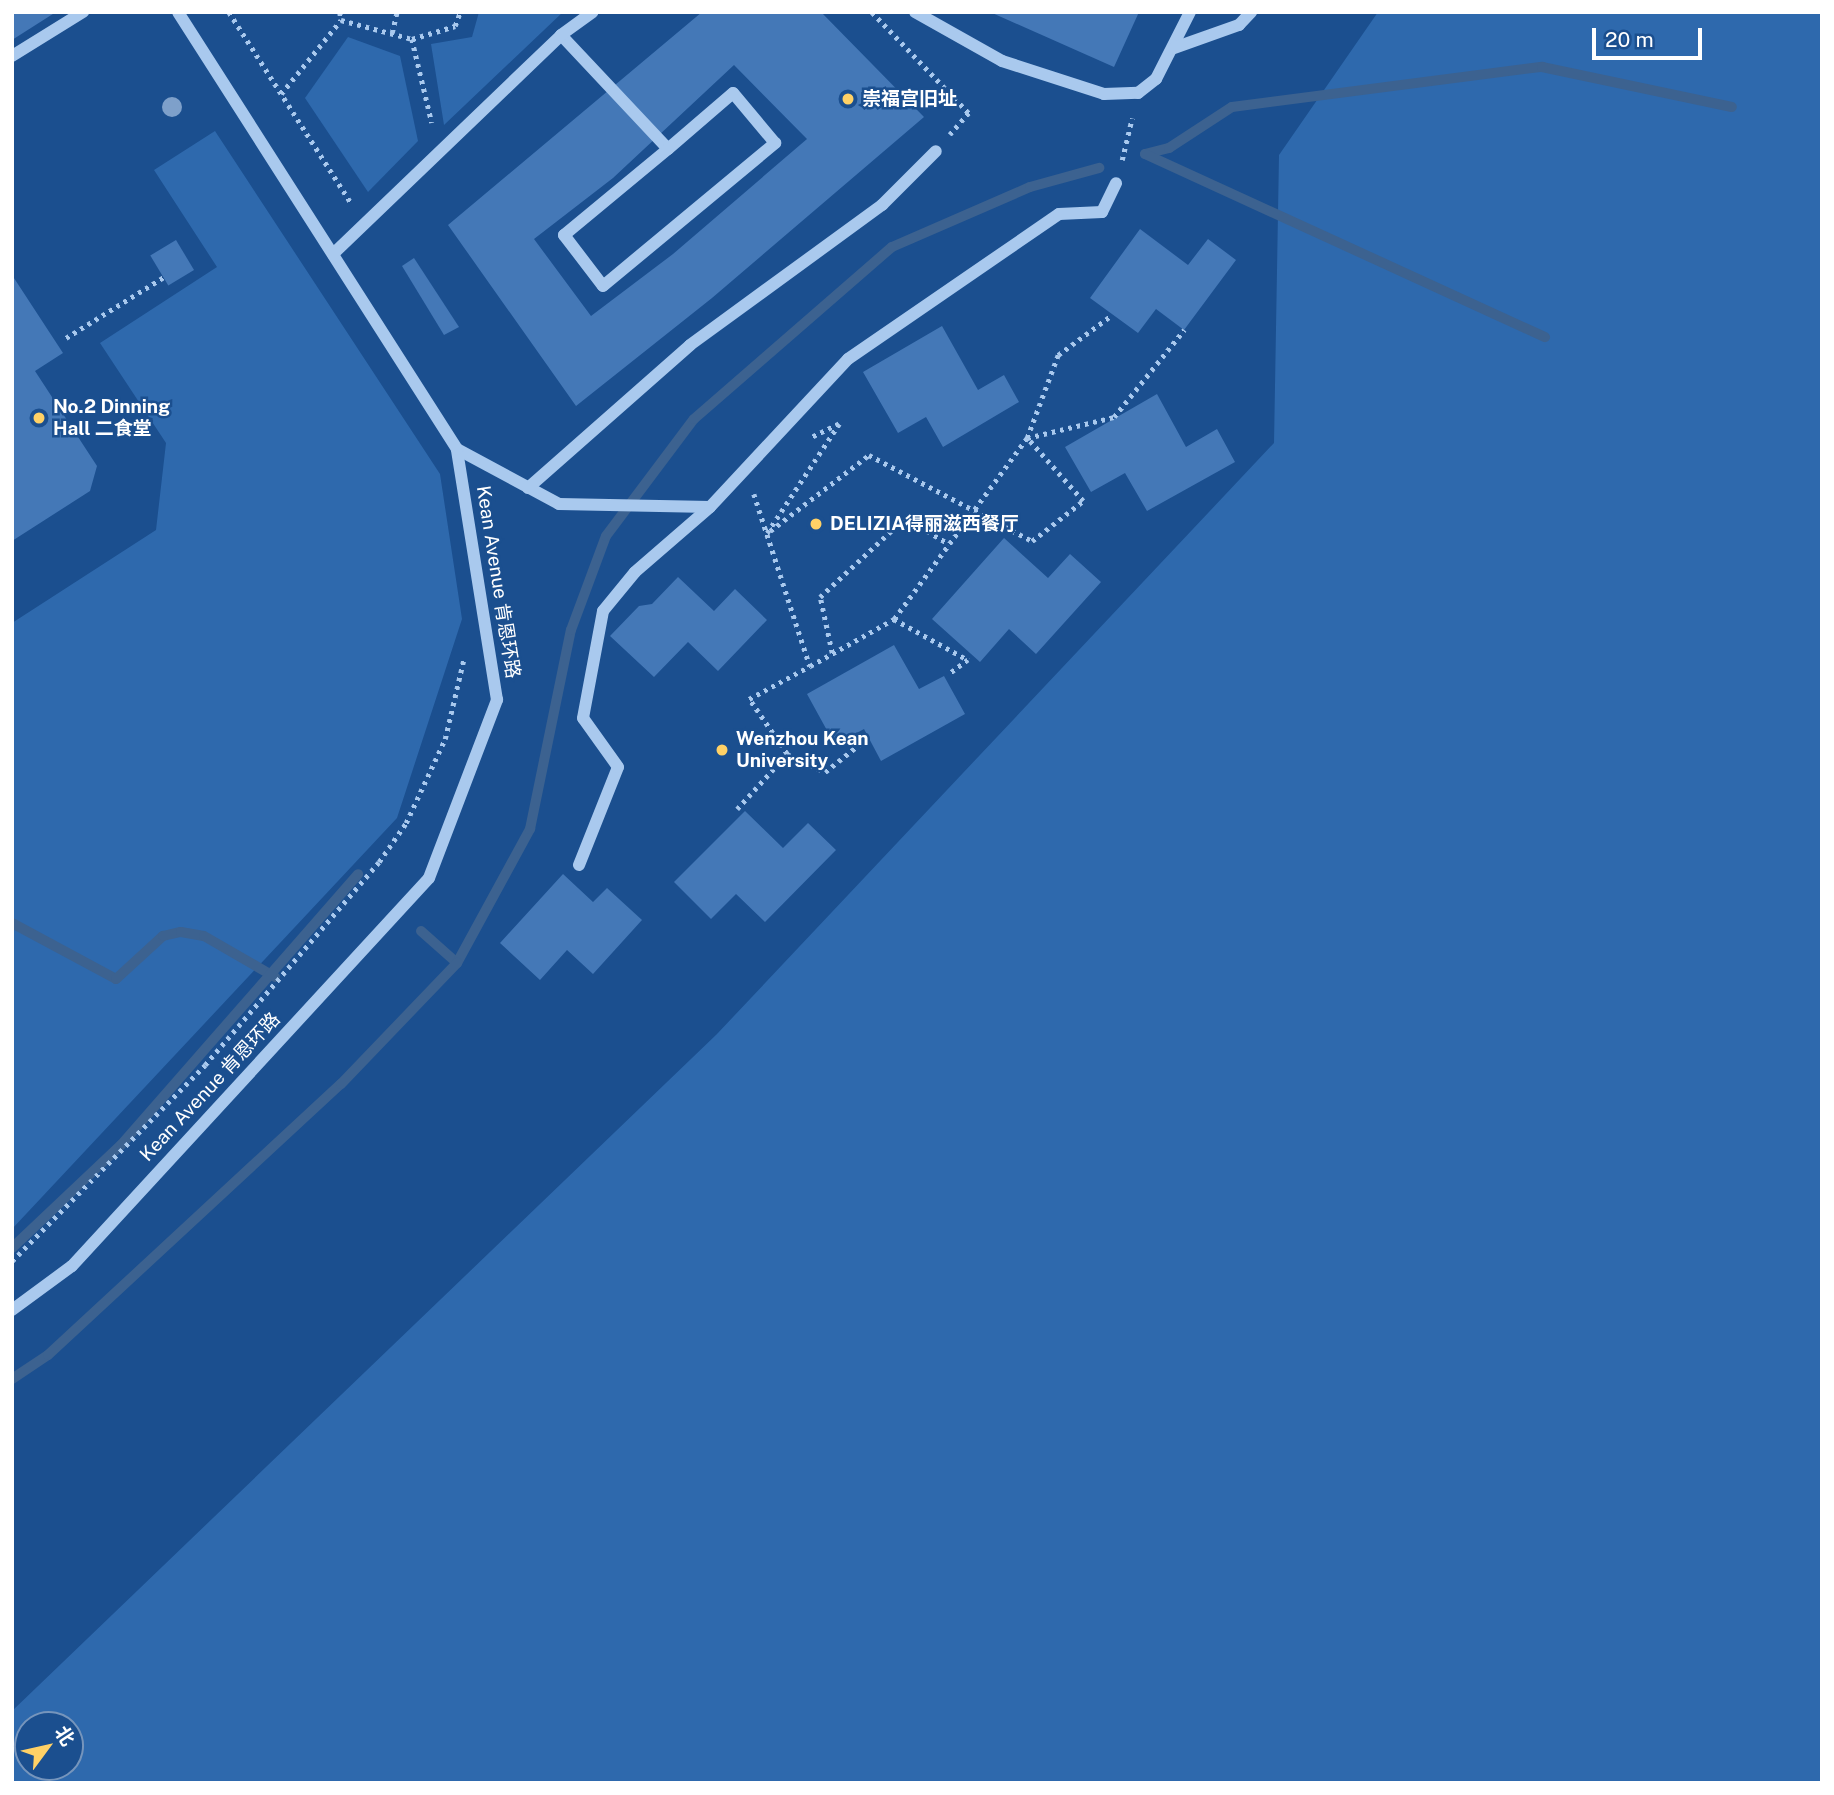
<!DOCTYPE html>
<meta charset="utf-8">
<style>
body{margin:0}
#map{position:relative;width:1834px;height:1795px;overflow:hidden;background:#1b4f8f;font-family:"Public Sans","Noto Sans SC",sans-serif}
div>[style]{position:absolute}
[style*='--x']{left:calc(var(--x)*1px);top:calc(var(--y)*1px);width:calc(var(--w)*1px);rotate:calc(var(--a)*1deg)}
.green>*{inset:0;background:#2e69ad}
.stream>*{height:10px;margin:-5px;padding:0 5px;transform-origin:5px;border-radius:5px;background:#3c6290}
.building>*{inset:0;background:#4478b7;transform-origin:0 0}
.path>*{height:4.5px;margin-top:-2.25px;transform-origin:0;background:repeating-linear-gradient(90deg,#a9c9ee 0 3.5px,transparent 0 8.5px)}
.minor>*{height:12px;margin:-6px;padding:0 6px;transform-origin:6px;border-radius:6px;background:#a9c9ee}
.trees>*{width:20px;height:20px;margin:-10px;border-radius:50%;background:#7ea0ca}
.dots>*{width:19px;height:19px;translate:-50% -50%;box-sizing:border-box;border:4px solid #1b4f8f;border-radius:50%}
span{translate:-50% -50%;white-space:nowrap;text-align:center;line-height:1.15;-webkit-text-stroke:5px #1b4f8f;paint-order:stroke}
.poi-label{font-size:19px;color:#fff;font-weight:700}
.left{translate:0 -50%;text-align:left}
.street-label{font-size:19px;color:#fff}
.frame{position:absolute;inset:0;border:14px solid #fff;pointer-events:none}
.north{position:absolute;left:14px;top:1711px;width:70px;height:70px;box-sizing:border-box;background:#1b4f8f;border:2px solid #7695bc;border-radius:50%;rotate:57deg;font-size:19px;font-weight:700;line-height:28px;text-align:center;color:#fff}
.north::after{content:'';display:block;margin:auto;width:24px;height:32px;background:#ffd166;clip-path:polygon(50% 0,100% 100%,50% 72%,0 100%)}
.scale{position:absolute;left:1592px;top:28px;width:110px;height:32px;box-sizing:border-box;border:4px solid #fff;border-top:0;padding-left:9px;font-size:21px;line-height:24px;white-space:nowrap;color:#fff;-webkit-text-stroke:5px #1b4f8f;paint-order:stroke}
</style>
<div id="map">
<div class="green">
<i style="clip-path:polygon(479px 12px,563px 12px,444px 125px,431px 44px,472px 37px)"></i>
<i style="clip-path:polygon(evenodd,1378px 12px,1822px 12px,1822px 1783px,12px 1783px,12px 1711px,717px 1034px,1274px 443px,1279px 155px,1378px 12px,70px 1725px,70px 1767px,28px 1767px,28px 1725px,70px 1725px)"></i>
<i style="clip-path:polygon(348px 37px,400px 56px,418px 141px,368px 192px,305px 98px)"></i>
<i style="clip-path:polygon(215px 131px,440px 474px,462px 619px,397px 818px,12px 1229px,12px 623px,156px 530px,166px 443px,100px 343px,217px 267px,154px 170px)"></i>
</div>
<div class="stream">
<i style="--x:1145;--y:154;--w:25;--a:-14"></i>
<i style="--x:1169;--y:148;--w:75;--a:-33.1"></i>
<i style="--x:1232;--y:107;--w:313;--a:-7.4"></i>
<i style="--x:1542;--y:67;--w:194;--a:11.9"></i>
<i style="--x:1145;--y:154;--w:440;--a:24.6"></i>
<i style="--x:12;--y:923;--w:118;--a:28.3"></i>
<i style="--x:116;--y:979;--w:64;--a:-42.5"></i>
<i style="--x:163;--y:936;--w:18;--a:-13"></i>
<i style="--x:181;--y:932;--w:23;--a:10"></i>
<i style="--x:204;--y:936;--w:82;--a:30"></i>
<i style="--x:421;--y:931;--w:48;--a:41.6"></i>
<i style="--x:457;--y:963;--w:153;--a:-61.4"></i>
<i style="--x:530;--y:829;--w:203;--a:-78.4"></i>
<i style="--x:571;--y:630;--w:100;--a:-69.6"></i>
<i style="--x:606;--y:536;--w:146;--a:-53.1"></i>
<i style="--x:694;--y:419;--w:262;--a:-41"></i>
<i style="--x:892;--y:247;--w:150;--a:-23.5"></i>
<i style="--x:1030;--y:187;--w:72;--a:-15.4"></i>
<i style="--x:12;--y:1248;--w:150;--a:-43.4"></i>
<i style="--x:121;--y:1145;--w:360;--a:-48.8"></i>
<i style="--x:12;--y:1379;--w:43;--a:-33.7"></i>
<i style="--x:48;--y:1355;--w:399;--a:-42.8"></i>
<i style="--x:341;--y:1084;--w:168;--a:-46.2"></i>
</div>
<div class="building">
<i style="clip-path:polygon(12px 12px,56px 12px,12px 40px)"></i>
<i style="clip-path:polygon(evenodd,702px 12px,821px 12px,924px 117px,712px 298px,576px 406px,448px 225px,702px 12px,734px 65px,807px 139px,673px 254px,591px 316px,534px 239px,613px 178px,734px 65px)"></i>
<i style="clip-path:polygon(990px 12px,1139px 12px,1114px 67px)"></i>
<i style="clip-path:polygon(1140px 229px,1188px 265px,1208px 239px,1236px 260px,1184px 330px,1156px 309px,1138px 333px,1090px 298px)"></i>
<i style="left:176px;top:240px;width:35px;height:30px;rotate:59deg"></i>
<i style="clip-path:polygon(414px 258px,459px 327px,444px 335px,402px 266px)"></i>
<i style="clip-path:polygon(12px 275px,63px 353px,35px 371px,97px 466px,90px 491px,12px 541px)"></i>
<i style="clip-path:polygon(942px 326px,978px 390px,1004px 375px,1019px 402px,943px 447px,926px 417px,898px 433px,863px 372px)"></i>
<i style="clip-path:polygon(1157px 394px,1186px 447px,1217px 429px,1235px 462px,1147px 511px,1125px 473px,1091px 492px,1065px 447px)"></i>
<i style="clip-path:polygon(1004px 538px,1048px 578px,1070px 554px,1101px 582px,1036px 654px,1009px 629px,980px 662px,932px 619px)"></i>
<i style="clip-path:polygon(678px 577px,714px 611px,735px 589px,767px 620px,718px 671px,688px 642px,654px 677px,610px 636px,639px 606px,652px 604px)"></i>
<i style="clip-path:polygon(894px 645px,919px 689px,944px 676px,965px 714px,881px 761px,864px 729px,835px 745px,807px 694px)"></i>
<i style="clip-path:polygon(745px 811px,783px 848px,808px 823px,836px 850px,765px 922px,736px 894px,711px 919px,674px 882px)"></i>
<i style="clip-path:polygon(563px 874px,593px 902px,607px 888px,642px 920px,593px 974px,567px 950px,540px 980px,500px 943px)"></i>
</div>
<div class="path">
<i style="--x:229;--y:12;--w:227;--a:57.4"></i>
<i style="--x:340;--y:12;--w:8;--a:83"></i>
<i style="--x:341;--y:20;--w:73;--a:15"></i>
<i style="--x:412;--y:39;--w:45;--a:-16.8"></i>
<i style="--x:455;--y:26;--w:15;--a:-70"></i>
<i style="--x:872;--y:12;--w:140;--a:46.2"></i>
<i style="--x:969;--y:113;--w:29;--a:131"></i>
<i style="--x:392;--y:33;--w:22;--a:-77"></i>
<i style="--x:412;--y:39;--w:86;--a:76.6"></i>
<i style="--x:281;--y:94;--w:95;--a:-51"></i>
<i style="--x:1122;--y:160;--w:43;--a:-76.6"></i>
<i style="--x:66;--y:338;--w:115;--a:-31.9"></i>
<i style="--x:754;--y:494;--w:181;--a:72"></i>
<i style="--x:810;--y:666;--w:96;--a:-29.2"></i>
<i style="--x:894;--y:619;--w:225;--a:-53.7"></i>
<i style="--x:1027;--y:438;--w:89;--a:-13.6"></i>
<i style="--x:1114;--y:417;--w:112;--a:-51.2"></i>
<i style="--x:770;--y:531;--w:125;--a:-37.5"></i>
<i style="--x:869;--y:455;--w:184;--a:27.8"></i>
<i style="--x:1032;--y:541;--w:65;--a:-38.1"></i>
<i style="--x:1083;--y:501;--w:84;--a:-131.6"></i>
<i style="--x:1027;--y:438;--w:89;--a:-69.5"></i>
<i style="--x:1058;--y:355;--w:67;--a:-36.5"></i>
<i style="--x:767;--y:533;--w:131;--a:-56.6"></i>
<i style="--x:839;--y:424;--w:30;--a:154"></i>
<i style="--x:894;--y:619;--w:85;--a:29"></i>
<i style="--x:968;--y:660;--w:25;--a:143"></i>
<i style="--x:832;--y:653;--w:57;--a:-102.1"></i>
<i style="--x:820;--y:597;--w:116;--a:-42.9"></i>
<i style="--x:905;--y:518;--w:51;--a:30.6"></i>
<i style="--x:787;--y:754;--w:42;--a:25.3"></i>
<i style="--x:825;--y:772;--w:45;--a:-38.7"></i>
<i style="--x:737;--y:809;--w:74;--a:-47.7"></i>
<i style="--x:787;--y:754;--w:67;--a:-124.6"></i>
<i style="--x:749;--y:699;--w:69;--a:-28.4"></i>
<i style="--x:12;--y:1261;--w:275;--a:-45.4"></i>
<i style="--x:205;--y:1065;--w:267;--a:-49.4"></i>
<i style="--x:379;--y:862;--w:47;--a:-55.3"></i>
<i style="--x:406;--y:823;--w:93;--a:-65.1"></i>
<i style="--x:445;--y:739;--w:83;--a:-76.8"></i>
</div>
<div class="minor">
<i style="--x:915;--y:12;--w:100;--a:29.4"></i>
<i style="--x:1002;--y:61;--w:107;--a:17.9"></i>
<i style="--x:1104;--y:94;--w:34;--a:-2"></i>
<i style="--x:1138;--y:93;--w:23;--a:-38"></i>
<i style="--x:1156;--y:79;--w:75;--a:-63.1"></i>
<i style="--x:561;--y:35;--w:156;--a:46.8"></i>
<i style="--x:668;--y:149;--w:135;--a:140.4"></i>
<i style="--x:564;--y:235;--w:64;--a:52.6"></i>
<i style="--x:603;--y:286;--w:224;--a:-39.7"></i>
<i style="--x:775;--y:143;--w:65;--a:-130"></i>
<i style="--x:733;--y:93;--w:86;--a:139.3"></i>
<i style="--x:1174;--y:48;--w:69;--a:-19.5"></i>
<i style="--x:1239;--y:25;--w:18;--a:-47"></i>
<i style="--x:12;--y:56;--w:84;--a:-31.8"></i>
<i style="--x:333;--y:254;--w:316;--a:-43.8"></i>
<i style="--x:561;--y:35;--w:39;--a:-36"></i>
<i style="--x:457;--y:449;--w:116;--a:28.3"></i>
<i style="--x:559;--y:504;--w:151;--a:1.1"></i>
<i style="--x:528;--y:488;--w:216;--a:-41.4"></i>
<i style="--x:690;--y:345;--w:238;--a:-36.1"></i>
<i style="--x:882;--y:205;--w:76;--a:-45"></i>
<i style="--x:579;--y:865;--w:105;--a:-68.3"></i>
<i style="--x:618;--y:767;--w:60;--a:-125.5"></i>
<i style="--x:583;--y:718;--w:109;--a:-79.4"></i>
<i style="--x:603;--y:611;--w:50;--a:-50.6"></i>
<i style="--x:635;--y:572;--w:99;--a:-40.9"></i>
<i style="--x:710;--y:507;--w:202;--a:-47"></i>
<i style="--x:848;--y:359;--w:256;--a:-34.5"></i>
<i style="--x:1059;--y:214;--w:43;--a:-2.7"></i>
<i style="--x:1102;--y:212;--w:32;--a:-64"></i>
<i style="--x:12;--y:1310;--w:74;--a:-36.3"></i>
<i style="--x:72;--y:1266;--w:527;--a:-47.38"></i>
<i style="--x:429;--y:878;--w:191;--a:-69.1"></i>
<i style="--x:497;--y:700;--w:254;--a:-99.1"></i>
<i style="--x:457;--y:449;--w:518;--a:-122.56"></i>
</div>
<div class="trees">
<i style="left:172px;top:107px"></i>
</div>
<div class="dots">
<i style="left:848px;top:99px;background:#ffd166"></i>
<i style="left:39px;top:418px;background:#ffd166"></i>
<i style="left:816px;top:524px;background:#ffd166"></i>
<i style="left:722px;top:750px;background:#ffd166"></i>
</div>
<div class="poi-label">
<span class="left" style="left:862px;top:99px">崇福宫旧址</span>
<span class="left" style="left:53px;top:418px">No.2 Dinning<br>Hall 二食堂</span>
<span class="left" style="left:830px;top:524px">DELIZIA得丽滋西餐厅</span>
<span class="left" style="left:736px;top:750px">Wenzhou Kean<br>University</span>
</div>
<div class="street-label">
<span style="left:498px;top:582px;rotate:81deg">Kean Avenue 肯恩环路</span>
<span style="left:210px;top:1087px;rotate:-47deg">Kean Avenue 肯恩环路</span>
</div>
<div class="frame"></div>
<div class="north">北</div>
<div class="scale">20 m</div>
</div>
